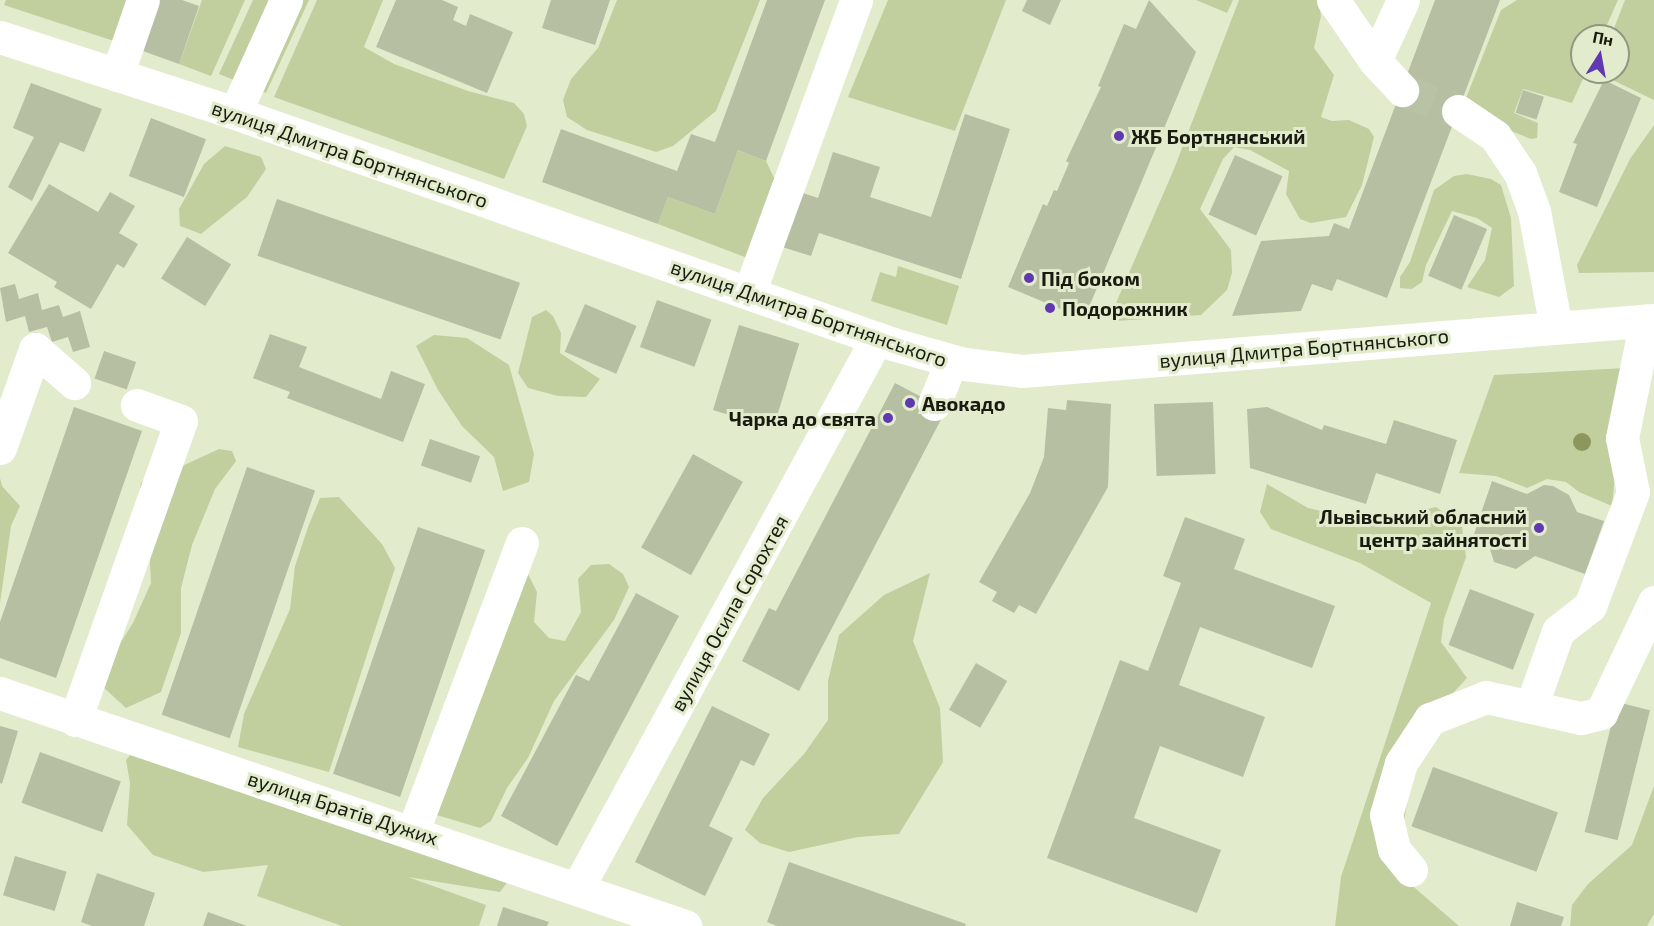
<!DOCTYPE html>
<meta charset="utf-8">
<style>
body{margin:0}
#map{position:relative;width:1654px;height:926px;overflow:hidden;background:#e2ebcc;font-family:"Exo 2",sans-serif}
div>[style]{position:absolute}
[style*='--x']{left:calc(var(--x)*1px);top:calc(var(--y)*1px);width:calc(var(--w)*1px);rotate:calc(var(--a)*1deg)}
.green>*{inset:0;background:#c1cf9f}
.building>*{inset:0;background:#b6bfa1;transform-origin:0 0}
.minor-tunnel>*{height:33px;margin-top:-16.5px;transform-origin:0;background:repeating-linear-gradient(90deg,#bac2a6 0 33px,transparent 0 49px)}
.minor>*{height:33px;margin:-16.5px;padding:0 16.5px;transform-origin:16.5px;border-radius:16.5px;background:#fff}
.trees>*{width:18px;height:18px;margin:-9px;border-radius:50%;background:#8b975c}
.dots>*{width:16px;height:16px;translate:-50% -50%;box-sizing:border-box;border:3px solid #e2ebcc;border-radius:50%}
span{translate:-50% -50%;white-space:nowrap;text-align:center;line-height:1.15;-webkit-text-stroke:6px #e2ebcc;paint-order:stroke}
.poi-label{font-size:20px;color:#181c10;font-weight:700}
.left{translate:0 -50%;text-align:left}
.right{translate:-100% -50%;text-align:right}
.street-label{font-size:20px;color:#181c10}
.north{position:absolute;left:1570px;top:24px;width:60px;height:60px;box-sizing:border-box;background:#e2ebcc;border:2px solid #919881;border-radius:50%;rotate:11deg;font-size:16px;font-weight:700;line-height:24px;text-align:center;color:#181c10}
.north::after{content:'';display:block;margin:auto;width:21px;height:27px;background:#6038b0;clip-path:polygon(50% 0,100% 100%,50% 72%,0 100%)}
</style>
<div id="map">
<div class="green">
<i style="clip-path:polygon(6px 0,138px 0,123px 44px,4px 5px)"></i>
<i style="clip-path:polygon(202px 0,245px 0,211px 76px,179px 64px)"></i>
<i style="clip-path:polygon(253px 0,309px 0,266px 93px,219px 74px)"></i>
<i style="clip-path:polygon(317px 0,383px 0,364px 47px,394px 64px,468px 91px,514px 103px,524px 114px,527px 126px,504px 179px,274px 97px)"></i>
<i style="clip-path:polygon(617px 0,760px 0,716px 111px,673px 146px,656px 152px,587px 130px,567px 117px,563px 100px,571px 79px,598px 48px)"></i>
<i style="clip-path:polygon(888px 0,1006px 0,955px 131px,848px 97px)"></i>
<i style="clip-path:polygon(1196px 0,1233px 0,1227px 13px)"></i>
<i style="clip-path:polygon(1239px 0,1318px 0,1321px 16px,1314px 48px,1334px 75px,1321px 117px,1332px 121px,1349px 120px,1369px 129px,1374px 137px,1362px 185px,1346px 217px,1311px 223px,1300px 219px,1286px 194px,1289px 171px,1250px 150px,1234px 147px,1223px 159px,1200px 209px,1231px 250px,1232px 273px,1227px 290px,1201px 315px,1117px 321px,1116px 303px,1174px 169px)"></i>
<i style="clip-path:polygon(1517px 0,1618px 0,1602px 36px,1582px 36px,1582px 72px,1586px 72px,1572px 103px,1523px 89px,1514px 113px,1538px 123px,1537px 138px,1531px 139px,1499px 126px,1464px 103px,1501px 10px)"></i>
<i style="clip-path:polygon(1625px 0,1654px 0,1654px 100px,1596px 72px,1618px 72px,1618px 36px,1611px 36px)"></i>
<i style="clip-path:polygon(1654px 125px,1654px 272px,1579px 273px,1577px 265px,1630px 159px)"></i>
<i style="clip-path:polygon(225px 146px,261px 157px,266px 169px,247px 197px,201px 234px,180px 226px,179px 209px,204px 164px)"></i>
<i style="clip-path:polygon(738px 150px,766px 161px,775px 180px,750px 259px,658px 224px,668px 197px,715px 214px)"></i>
<i style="clip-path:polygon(1467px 174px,1491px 179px,1501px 185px,1511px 218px,1514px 286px,1499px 297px,1467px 287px,1485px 260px,1492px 228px,1477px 218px,1452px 211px,1426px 265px,1422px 282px,1412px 289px,1400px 288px,1400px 277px,1410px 262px,1434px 190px,1454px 176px)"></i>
<i style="clip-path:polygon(898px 266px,959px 286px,947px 325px,871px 301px,880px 272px,896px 277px)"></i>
<i style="clip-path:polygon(546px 310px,553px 316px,561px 333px,560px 353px,600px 379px,586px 397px,558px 396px,528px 388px,518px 373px,532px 317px)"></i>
<i style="clip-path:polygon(434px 335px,467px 338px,509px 365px,534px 454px,529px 482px,503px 491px,494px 457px,462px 426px,438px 390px,416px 346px)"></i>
<i style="clip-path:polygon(1626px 368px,1612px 506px,1579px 492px,1566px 482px,1547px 479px,1527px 488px,1496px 476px,1459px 473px,1494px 375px)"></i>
<i style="clip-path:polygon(219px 449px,232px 451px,236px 461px,215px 489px,192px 545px,181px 588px,181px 633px,161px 692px,126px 708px,102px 686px,107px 664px,133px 623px,151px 583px,149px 546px,136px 509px,141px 483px,153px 470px,180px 467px)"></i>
<i style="clip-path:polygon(0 478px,2px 486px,20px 506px,11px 526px,0 603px)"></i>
<i style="clip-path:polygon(1267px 484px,1308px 508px,1343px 516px,1385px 518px,1436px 507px,1462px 526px,1466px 557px,1444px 619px,1441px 642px,1467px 678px,1452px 694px,1415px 750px,1403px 828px,1401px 876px,1459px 926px,1335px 926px,1341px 877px,1431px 603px,1360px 563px,1271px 529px,1260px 512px)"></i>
<i style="clip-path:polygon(339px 497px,382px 544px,395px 568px,329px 772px,238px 747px,244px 714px,290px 609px,295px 566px,308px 527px,320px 498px)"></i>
<i style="clip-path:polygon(609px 564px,623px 574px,629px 587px,614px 620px,554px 701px,528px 758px,507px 788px,491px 821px,480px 828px,430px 813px,527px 572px,537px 592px,534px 622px,549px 638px,565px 641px,581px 612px,578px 579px,591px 565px)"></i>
<i style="clip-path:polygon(930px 573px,913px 641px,940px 708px,943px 762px,899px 834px,858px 837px,789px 852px,760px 843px,745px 830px,763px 798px,804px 754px,828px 720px,828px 681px,839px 635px,884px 595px)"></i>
<i style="clip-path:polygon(136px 748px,509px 880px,500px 892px,408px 877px,486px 905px,479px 926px,342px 926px,257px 896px,268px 865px,203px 872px,153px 855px,127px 825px,130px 783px,126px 760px)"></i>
<i style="clip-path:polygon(1654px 786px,1654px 914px,1647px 926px,1570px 926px,1572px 905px,1588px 884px,1632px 845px)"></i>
</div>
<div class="building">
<i style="clip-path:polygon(146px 0,182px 0,199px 6px,179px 64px,129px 46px)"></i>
<i style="clip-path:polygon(396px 0,442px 0,458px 7px,453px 20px,466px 26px,470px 14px,513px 32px,487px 93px,376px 47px)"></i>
<i style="clip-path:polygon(551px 0,610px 0,595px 45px,542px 28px)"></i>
<i style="clip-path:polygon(767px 0,825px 0,766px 161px,738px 150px,715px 214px,668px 197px,658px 224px,542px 182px,561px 129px,677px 171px,691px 134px,715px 142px)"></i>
<i style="clip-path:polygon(1027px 0,1061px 0,1050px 25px,1022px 11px)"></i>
<i style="clip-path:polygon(1149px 0,1196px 52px,1084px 319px,1008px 287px,1043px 204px,1047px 206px,1054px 190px,1057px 191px,1069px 163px,1066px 161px,1101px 87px,1098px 86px,1124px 24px,1136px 29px)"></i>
<i style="clip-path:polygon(1435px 0,1500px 0,1387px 298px,1337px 279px,1332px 291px,1312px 284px,1301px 311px,1232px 316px,1261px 241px,1329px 236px,1334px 223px,1349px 229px)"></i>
<i style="clip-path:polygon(1604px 80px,1641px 98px,1597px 207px,1559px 192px,1577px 144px,1573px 143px)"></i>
<i style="clip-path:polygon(31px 83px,102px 109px,84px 152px,60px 142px,32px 201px,8px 187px,34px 137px,13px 128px)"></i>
<i style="left:1523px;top:90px;width:22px;height:24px;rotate:18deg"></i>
<i style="clip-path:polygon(965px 114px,1010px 129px,961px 279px,819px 233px,811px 256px,779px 246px,797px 191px,818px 198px,833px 152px,880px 167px,870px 197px,931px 217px)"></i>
<i style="left:151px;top:118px;width:59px;height:62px;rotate:21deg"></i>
<i style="left:1235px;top:155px;width:52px;height:65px;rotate:24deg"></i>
<i style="clip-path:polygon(49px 184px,98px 212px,110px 192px,135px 206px,119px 233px,138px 244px,124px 268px,117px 264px,91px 309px,54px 287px,57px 282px,8px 253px)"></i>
<i style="left:277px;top:199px;width:257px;height:60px;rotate:19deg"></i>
<i style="left:1454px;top:215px;width:36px;height:66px;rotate:23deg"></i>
<i style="left:187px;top:237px;width:52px;height:49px;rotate:32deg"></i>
<i style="clip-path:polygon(15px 284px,19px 299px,38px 293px,42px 310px,59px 305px,63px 317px,80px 311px,90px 347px,73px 352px,68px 337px,52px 342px,47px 327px,29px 332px,25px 316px,6px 322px,0 288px)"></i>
<i style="left:657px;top:300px;width:58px;height:50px;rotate:20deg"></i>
<i style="left:585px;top:304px;width:56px;height:52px;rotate:23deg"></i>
<i style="left:739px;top:325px;width:63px;height:89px;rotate:17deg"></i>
<i style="clip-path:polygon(270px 334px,307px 347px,299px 367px,381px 399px,391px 371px,425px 384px,403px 442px,287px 398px,290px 392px,253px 378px)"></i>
<i style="left:104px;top:351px;width:34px;height:29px;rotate:19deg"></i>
<i style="clip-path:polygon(895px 383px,946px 410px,799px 691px,742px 661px,769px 608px,776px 611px)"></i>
<i style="clip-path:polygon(1067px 400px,1111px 404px,1108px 487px,1036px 614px,1019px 605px,1014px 613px,992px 601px,997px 592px,979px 582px,1030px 493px,1044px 457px,1048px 408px,1066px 410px)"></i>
<i style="left:1213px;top:402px;width:72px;height:59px;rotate:88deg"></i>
<i style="clip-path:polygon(74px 407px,142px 431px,56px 678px,0 658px,0 622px)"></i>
<i style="clip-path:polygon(1267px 407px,1322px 430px,1324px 425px,1386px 444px,1394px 420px,1457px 440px,1440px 494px,1376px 473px,1366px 504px,1250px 468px,1247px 409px)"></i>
<i style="left:430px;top:439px;width:53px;height:28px;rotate:19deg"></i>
<i style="left:693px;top:454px;width:57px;height:107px;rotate:29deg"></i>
<i style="left:247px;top:467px;width:72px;height:262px;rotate:19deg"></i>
<i style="clip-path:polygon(1492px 481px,1527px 494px,1544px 485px,1553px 486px,1569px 495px,1577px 512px,1604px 521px,1585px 574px,1535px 556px,1516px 569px,1494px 562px,1487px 539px,1474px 534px)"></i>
<i style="clip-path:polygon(1185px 517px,1245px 539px,1234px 569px,1335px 606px,1312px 668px,1200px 627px,1179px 685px,1265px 717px,1243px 777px,1160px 746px,1134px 818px,1221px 850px,1197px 913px,1047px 858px,1120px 660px,1148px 671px,1181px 583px,1163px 576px)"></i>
<i style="left:418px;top:527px;width:71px;height:261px;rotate:19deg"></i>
<i style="left:1470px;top:589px;width:69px;height:60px;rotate:21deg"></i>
<i style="clip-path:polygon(636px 593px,679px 616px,557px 846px,501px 816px,576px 675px,589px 681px)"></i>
<i style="left:976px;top:663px;width:36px;height:54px;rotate:30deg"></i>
<i style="left:1617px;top:702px;width:34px;height:134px;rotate:14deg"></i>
<i style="clip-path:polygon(712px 706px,770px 734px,754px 766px,741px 760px,709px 826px,733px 838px,705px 896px,635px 862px)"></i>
<i style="clip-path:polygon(0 726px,18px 731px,2px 784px,0 783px)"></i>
<i style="left:40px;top:752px;width:86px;height:54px;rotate:20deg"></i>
<i style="left:1433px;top:767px;width:133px;height:63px;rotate:20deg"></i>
<i style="left:15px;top:856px;width:54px;height:41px;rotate:17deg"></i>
<i style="clip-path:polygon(789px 862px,966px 924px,965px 926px,777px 926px,767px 922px)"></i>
<i style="clip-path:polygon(97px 873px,155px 893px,144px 926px,92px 926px,81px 922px)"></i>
<i style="clip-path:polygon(1517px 902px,1564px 917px,1561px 926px,1510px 926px)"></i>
<i style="clip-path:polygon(503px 907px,549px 922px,547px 926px,497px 926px)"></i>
<i style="clip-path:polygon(208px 912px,247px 926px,203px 926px)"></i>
</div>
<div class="minor-tunnel">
<i style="--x:1402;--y:90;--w:60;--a:20.6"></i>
</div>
<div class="minor">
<i style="--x:1333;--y:0;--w:74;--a:55.5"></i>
<i style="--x:1375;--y:61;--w:40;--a:47"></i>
<i style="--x:0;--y:37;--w:247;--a:17.9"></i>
<i style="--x:235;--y:113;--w:697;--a:19.34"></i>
<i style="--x:893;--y:344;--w:74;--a:15.7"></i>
<i style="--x:964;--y:364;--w:58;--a:6.9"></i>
<i style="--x:1022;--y:371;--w:634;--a:-4.61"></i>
<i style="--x:1375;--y:61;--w:67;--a:-65.3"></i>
<i style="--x:117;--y:75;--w:79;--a:-70.9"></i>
<i style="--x:1458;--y:111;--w:45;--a:34"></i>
<i style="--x:1495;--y:136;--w:45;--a:56"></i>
<i style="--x:1520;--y:173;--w:40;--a:69.8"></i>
<i style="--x:1534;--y:211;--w:118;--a:79.3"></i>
<i style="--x:235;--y:113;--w:124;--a:-65.7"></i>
<i style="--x:749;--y:293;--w:312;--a:-69.9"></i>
<i style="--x:934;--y:404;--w:45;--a:-68"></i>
<i style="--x:0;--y:448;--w:105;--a:-70.5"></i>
<i style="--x:35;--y:349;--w:52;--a:41.1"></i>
<i style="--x:0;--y:693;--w:724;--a:18.79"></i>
<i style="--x:1531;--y:707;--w:81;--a:-70.4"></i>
<i style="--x:1558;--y:631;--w:41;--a:-38"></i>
<i style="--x:1590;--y:606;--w:122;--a:-69.3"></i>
<i style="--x:1633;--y:492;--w:55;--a:-101.5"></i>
<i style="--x:1622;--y:438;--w:120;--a:-78.5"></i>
<i style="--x:75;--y:720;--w:317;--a:-70.5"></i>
<i style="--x:181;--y:421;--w:47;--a:-160"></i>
<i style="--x:413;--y:831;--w:308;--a:-69.3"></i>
<i style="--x:1411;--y:870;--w:27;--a:-129"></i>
<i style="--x:1394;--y:849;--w:35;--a:-103"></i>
<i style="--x:1386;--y:815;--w:54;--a:-73.9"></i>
<i style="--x:1401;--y:763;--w:53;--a:-56.6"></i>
<i style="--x:1430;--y:719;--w:60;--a:-21.4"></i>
<i style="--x:1486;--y:697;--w:97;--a:12.5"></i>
<i style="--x:1581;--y:718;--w:21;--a:-14"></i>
<i style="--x:1601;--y:713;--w:123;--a:-64.5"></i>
<i style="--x:578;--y:887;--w:625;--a:-61.43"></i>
</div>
<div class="trees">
<i style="left:1582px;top:442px"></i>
</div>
<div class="dots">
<i style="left:1119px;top:136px;background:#6038b0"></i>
<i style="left:1029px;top:278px;background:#6038b0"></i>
<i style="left:1050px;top:308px;background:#6038b0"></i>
<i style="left:910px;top:403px;background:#6038b0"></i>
<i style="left:888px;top:418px;background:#6038b0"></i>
<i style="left:1539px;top:528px;background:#6038b0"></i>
</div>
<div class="poi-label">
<span class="left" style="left:1131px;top:136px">ЖБ Бортнянський</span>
<span class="left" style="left:1041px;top:278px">Під боком</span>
<span class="left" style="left:1062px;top:308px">Подорожник</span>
<span class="left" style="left:922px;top:403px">Авокадо</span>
<span class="right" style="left:876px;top:418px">Чарка до свята</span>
<span class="right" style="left:1527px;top:528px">Львівський обласний<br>центр зайнятості</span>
</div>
<div class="street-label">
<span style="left:350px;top:154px;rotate:19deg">вулиця Дмитра Бортнянського</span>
<span style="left:809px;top:313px;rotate:19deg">вулиця Дмитра Бортнянського</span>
<span style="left:1304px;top:348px;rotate:-5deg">вулиця Дмитра Бортнянського</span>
<span style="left:729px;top:613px;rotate:-61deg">вулиця Осипа Сорохтея</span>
<span style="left:343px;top:808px;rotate:18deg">вулиця Братів Дужих</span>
</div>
<div class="north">Пн</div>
</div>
